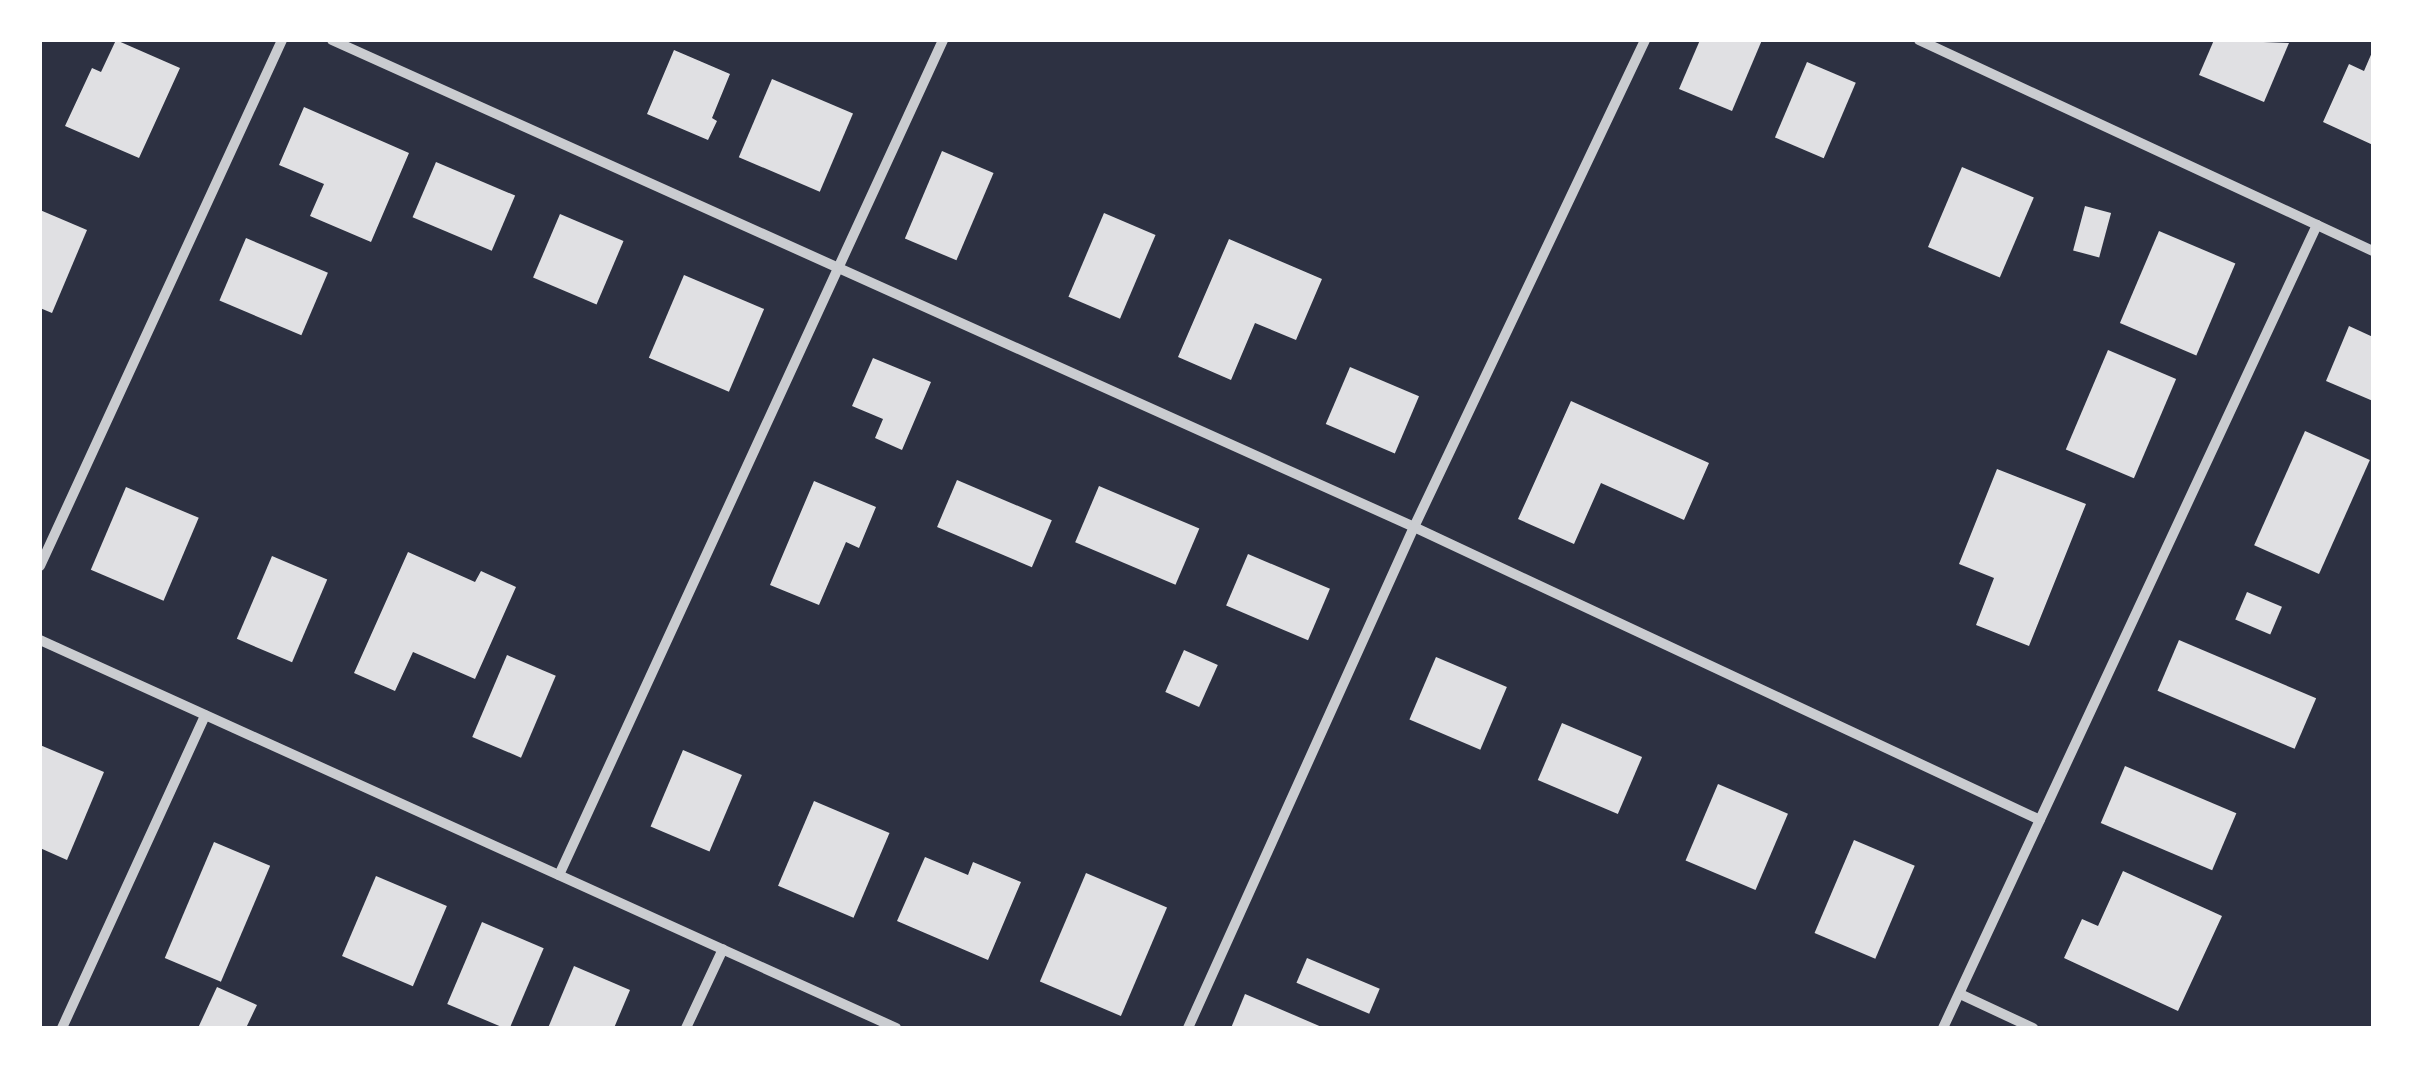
<!DOCTYPE html>
<style>
body{margin:0}
#map{position:relative;width:2413px;height:1068px;overflow:hidden;background:#2d3142;font-family:"Exo 2",sans-serif}
div>[style]{position:absolute}
[style*='--x']{left:calc(var(--x)*1px);top:calc(var(--y)*1px);width:calc(var(--w)*1px);rotate:calc(var(--a)*1deg)}
.building>*{inset:0;background:#e0e0e3;transform-origin:0 0}
.minor>*{height:10px;margin:-5px;padding:0 5px;transform-origin:5px;border-radius:5px;background:#caccd0}
span{translate:-50% -50%;white-space:nowrap;text-align:center;line-height:1.15;-webkit-text-stroke:8px #fff;paint-order:stroke}
.frame{position:absolute;inset:0;border:42px solid #fff;pointer-events:none}
</style>
<div id="map">
<div class="building">
<i style="clip-path:polygon(116px 40px,180px 68px,139px 158px,65px 126px,92px 68px,101px 72px)"></i>
<i style="clip-path:polygon(1700px 40px,1762px 40px,1732px 111px,1679px 89px)"></i>
<i style="clip-path:polygon(2214px 40px,2289px 43px,2264px 102px,2199px 75px)"></i>
<i style="clip-path:polygon(674px 50px,730px 74px,712px 118px,717px 121px,708px 140px,647px 114px)"></i>
<i style="clip-path:polygon(2373px 50px,2373px 145px,2323px 122px,2349px 64px,2364px 71px)"></i>
<i style="left:1807px;top:62px;width:53px;height:82px;rotate:23deg"></i>
<i style="left:772px;top:79px;width:88px;height:85px;rotate:23deg"></i>
<i style="clip-path:polygon(304px 107px,409px 153px,371px 242px,310px 216px,324px 184px,279px 165px)"></i>
<i style="left:942px;top:151px;width:56px;height:95px;rotate:23deg"></i>
<i style="left:436px;top:162px;width:86px;height:60px;rotate:23deg"></i>
<i style="left:1962px;top:167px;width:78px;height:87px;rotate:23deg"></i>
<i style="left:2085px;top:206px;width:27px;height:46px;rotate:15deg"></i>
<i style="clip-path:polygon(40px 210px,87px 230px,52px 313px,40px 308px)"></i>
<i style="left:1104px;top:213px;width:56px;height:91px;rotate:23deg"></i>
<i style="left:560px;top:214px;width:69px;height:69px;rotate:23deg"></i>
<i style="left:2159px;top:231px;width:83px;height:100px;rotate:23deg"></i>
<i style="left:246px;top:238px;width:89px;height:68px;rotate:23deg"></i>
<i style="clip-path:polygon(1229px 239px,1322px 279px,1296px 340px,1255px 323px,1231px 380px,1178px 357px)"></i>
<i style="left:684px;top:275px;width:87px;height:90px;rotate:23deg"></i>
<i style="clip-path:polygon(2349px 326px,2373px 337px,2373px 401px,2326px 381px)"></i>
<i style="left:2108px;top:350px;width:74px;height:108px;rotate:23deg"></i>
<i style="clip-path:polygon(873px 358px,931px 382px,902px 450px,875px 438px,883px 419px,852px 406px)"></i>
<i style="left:1350px;top:367px;width:75px;height:62px;rotate:23deg"></i>
<i style="clip-path:polygon(1571px 401px,1709px 463px,1684px 520px,1601px 483px,1574px 544px,1518px 519px)"></i>
<i style="left:2305px;top:431px;width:71px;height:125px;rotate:24deg"></i>
<i style="clip-path:polygon(1997px 469px,2086px 504px,2029px 646px,1976px 625px,1994px 578px,1959px 564px)"></i>
<i style="left:957px;top:480px;width:103px;height:51px;rotate:23deg"></i>
<i style="clip-path:polygon(814px 481px,876px 507px,859px 548px,846px 542px,819px 605px,770px 585px)"></i>
<i style="left:1099px;top:486px;width:109px;height:61px;rotate:23deg"></i>
<i style="left:126px;top:487px;width:79px;height:90px;rotate:23deg"></i>
<i style="clip-path:polygon(408px 552px,475px 582px,481px 571px,516px 587px,475px 679px,413px 652px,395px 691px,354px 673px)"></i>
<i style="left:1248px;top:554px;width:89px;height:56px;rotate:23deg"></i>
<i style="left:272px;top:556px;width:60px;height:90px;rotate:23deg"></i>
<i style="left:2247px;top:592px;width:38px;height:30px;rotate:23deg"></i>
<i style="left:2179px;top:640px;width:149px;height:55px;rotate:23deg"></i>
<i style="left:1184px;top:650px;width:37px;height:46px;rotate:24deg"></i>
<i style="left:507px;top:655px;width:53px;height:89px;rotate:23deg"></i>
<i style="left:1436px;top:657px;width:77px;height:68px;rotate:23deg"></i>
<i style="left:1562px;top:723px;width:87px;height:62px;rotate:23deg"></i>
<i style="clip-path:polygon(40px 745px,104px 772px,67px 860px,40px 848px)"></i>
<i style="left:683px;top:750px;width:64px;height:83px;rotate:23deg"></i>
<i style="left:2125px;top:766px;width:121px;height:62px;rotate:23deg"></i>
<i style="left:1718px;top:784px;width:76px;height:83px;rotate:23deg"></i>
<i style="left:814px;top:801px;width:82px;height:92px;rotate:23deg"></i>
<i style="left:1854px;top:840px;width:66px;height:101px;rotate:23deg"></i>
<i style="left:214px;top:842px;width:61px;height:126px;rotate:23deg"></i>
<i style="clip-path:polygon(925px 857px,968px 875px,973px 862px,1021px 882px,988px 960px,897px 921px)"></i>
<i style="clip-path:polygon(2123px 871px,2222px 916px,2178px 1011px,2064px 958px,2082px 919px,2098px 926px)"></i>
<i style="left:1086px;top:873px;width:88px;height:118px;rotate:23deg"></i>
<i style="left:376px;top:876px;width:77px;height:87px;rotate:23deg"></i>
<i style="left:482px;top:922px;width:67px;height:89px;rotate:23deg"></i>
<i style="left:1307px;top:958px;width:79px;height:27px;rotate:23deg"></i>
<i style="clip-path:polygon(574px 966px,630px 990px,614px 1028px,548px 1028px)"></i>
<i style="clip-path:polygon(217px 987px,257px 1005px,246px 1028px,198px 1028px)"></i>
<i style="clip-path:polygon(1245px 994px,1324px 1028px,1231px 1028px)"></i>
</div>
<div class="minor">
<i style="--x:332;--y:40;--w:1187;--a:24.23"></i>
<i style="--x:1414;--y:527;--w:691;--a:25.08"></i>
<i style="--x:1919;--y:40;--w:501;--a:24.93"></i>
<i style="--x:40;--y:566;--w:579;--a:-65.29"></i>
<i style="--x:40;--y:640;--w:940;--a:24.38"></i>
<i style="--x:559;--y:875;--w:919;--a:-65.3"></i>
<i style="--x:1960;--y:994;--w:81;--a:25"></i>
<i style="--x:62;--y:1028;--w:344;--a:-65.4"></i>
<i style="--x:686;--y:1028;--w:87;--a:-64.9"></i>
<i style="--x:1188;--y:1028;--w:550;--a:-65.72"></i>
<i style="--x:1414;--y:527;--w:539;--a:-64.62"></i>
<i style="--x:1943;--y:1028;--w:886;--a:-65.03"></i>
</div>
<div class="frame"></div>
</div>
